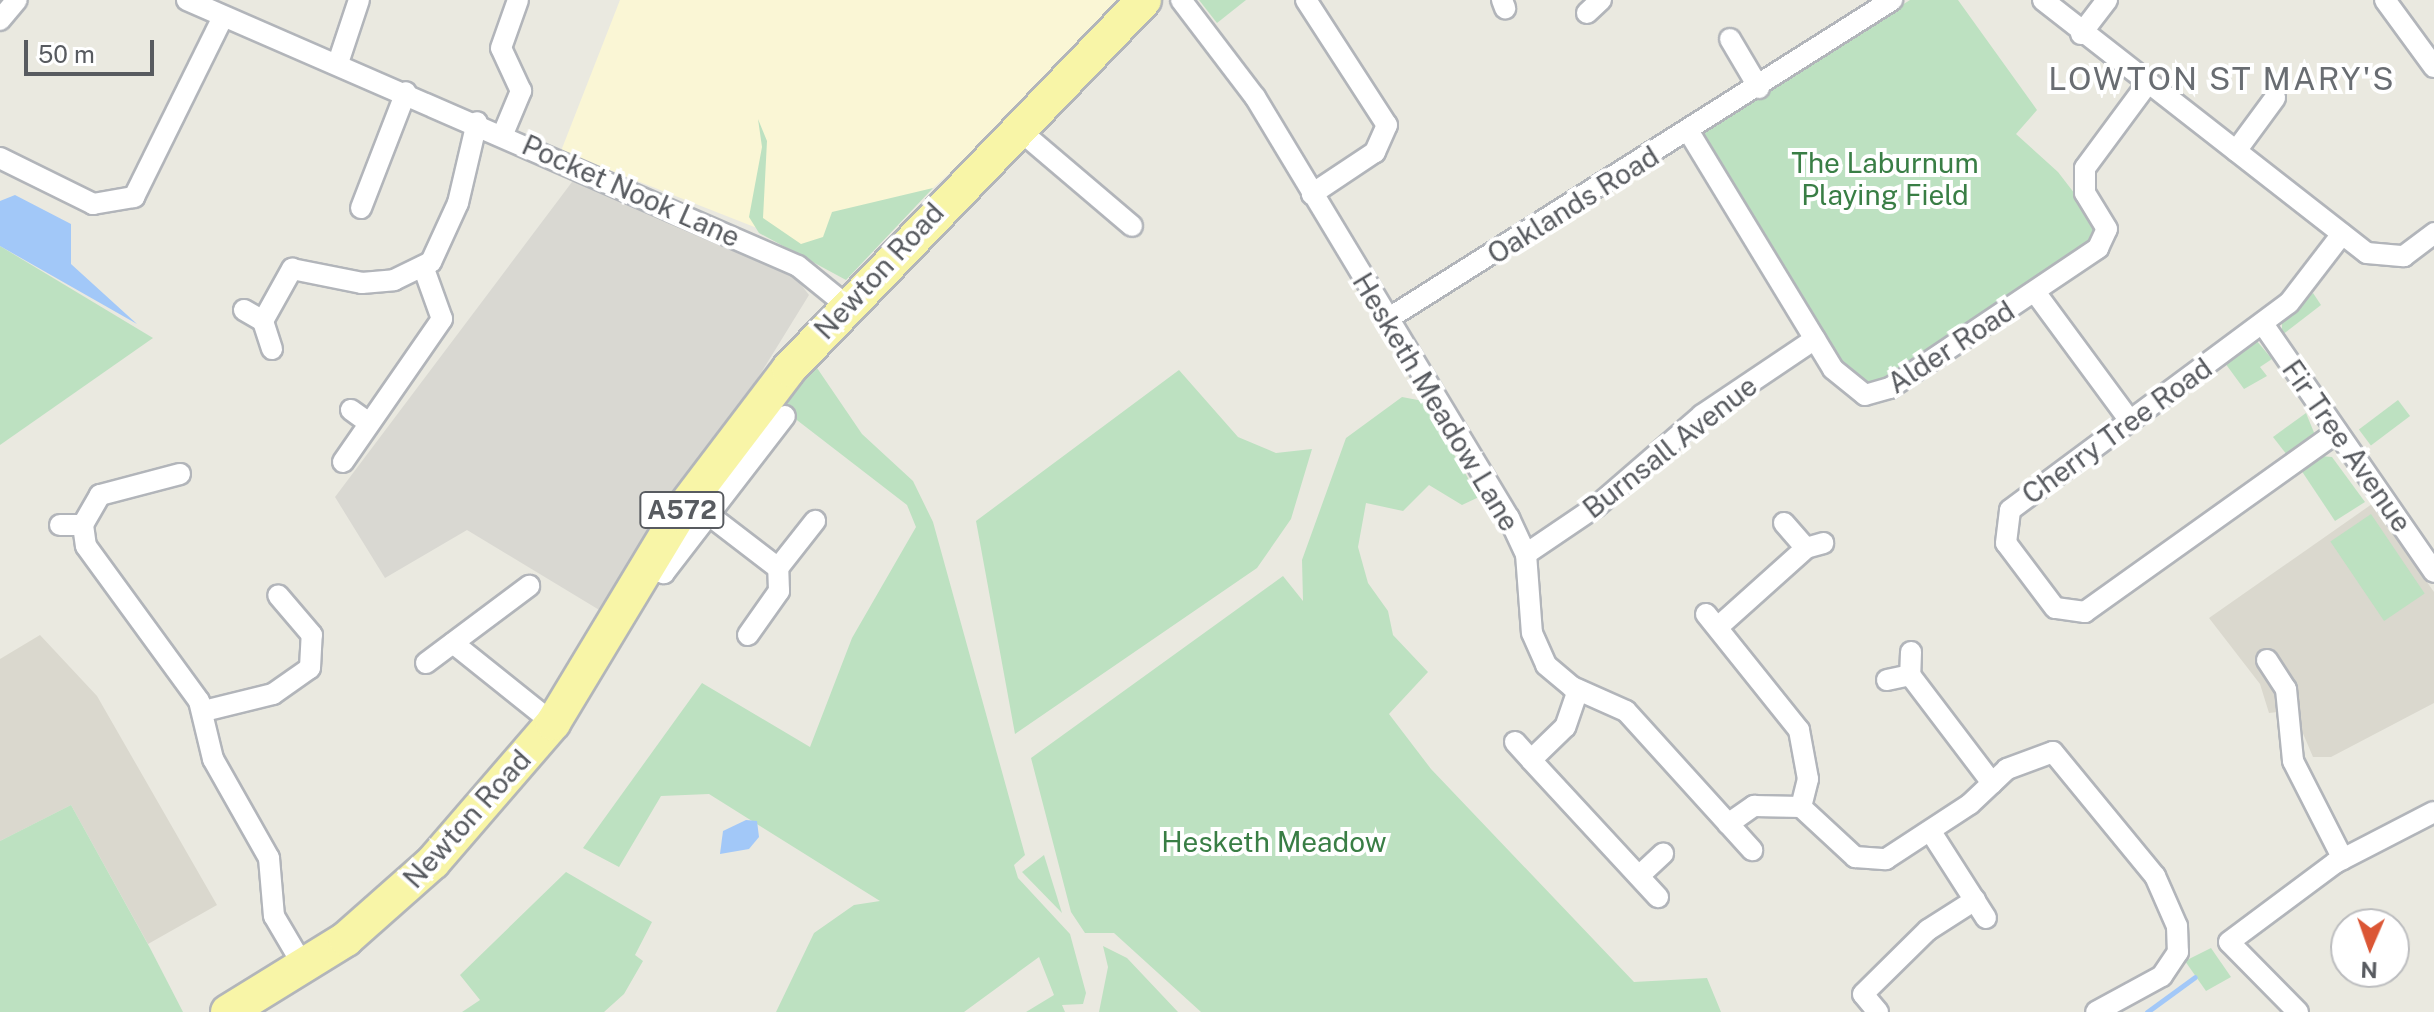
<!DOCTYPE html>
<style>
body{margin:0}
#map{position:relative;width:2434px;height:1012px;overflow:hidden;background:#eae9e0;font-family:"Public Sans",sans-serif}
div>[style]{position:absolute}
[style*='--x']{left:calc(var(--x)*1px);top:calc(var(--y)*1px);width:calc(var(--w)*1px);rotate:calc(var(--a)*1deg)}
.commercial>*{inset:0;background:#faf6d5}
.industrial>*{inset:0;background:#d9d8d2}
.education>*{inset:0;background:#dad8ce}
.green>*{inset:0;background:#bde1c1;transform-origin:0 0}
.water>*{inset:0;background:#a2c8f8}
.stream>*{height:5px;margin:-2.5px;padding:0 2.5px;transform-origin:2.5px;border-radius:2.5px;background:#a2c8f8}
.roads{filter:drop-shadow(2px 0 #b2b5ba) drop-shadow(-2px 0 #b2b5ba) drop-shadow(0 2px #b2b5ba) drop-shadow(0 -2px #b2b5ba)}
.street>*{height:20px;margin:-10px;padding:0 10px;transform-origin:10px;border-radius:10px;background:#fff}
.primary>*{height:34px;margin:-17px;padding:0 17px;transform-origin:17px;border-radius:17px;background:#f8f5a7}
span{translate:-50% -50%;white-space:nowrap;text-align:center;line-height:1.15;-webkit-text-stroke:8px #fff;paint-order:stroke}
.shield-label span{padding:2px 6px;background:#fff;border:2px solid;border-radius:6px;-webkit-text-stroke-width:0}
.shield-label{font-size:26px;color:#585b60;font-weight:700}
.park-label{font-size:28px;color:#397e45}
.street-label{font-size:28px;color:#585b60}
.quarter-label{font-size:32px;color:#696d72;letter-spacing:2px}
.north{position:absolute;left:2330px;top:908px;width:80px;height:80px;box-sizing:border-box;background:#fff;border:2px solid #bcbdbf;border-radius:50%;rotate:182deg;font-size:22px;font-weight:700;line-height:32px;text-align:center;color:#585b60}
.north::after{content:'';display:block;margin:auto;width:28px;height:36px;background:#db5635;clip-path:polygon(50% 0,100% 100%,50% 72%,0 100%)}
.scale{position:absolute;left:24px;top:40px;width:130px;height:36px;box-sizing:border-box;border:4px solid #585b60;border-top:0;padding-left:10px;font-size:24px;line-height:28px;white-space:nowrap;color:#585b60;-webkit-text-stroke:6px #fff;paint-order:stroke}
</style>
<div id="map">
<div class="commercial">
<i style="clip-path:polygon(620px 0,1141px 0,933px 188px,813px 250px,561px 151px)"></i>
</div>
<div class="industrial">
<i style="clip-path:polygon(575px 178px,793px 274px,809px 295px,688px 491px,601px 611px,467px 530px,385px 578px,335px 497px)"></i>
</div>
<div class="education">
<i style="clip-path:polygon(2372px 504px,2434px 592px,2434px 703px,2331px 757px,2313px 757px,2293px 710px,2269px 713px,2260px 684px,2209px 618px)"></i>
<i style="clip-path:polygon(40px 635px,97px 696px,217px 905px,148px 944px,71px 805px,0 841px,0 659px)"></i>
</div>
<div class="green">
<i style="clip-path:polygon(1199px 0,1246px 0,1217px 23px)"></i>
<i style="clip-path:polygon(1910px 0,1958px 0,2037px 110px,2016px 134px,2058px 172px,2098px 224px,2093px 244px,1878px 385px,1855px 380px,1836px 363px,1702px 132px)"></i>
<i style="clip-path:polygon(758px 119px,767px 141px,763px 218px,801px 244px,823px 237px,832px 212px,933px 188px,846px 280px,759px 233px,749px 217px,762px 147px)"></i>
<i style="clip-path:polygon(0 246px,153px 338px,0 445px)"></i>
<i style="clip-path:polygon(2313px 293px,2321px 305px,2282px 335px,2282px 320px)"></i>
<i style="clip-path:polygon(2256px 340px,2272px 359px,2260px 367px,2267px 376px,2244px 389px,2225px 363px)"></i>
<i style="clip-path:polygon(815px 365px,862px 434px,913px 481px,933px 522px,1025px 855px,1014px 865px,1018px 878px,1070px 934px,1086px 993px,1083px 1004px,1062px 1005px,1065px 1012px,1026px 1012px,1054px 995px,1039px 957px,964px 1012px,776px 1012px,814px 933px,854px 905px,880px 901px,709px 794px,661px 796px,619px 867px,583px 848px,702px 683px,810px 747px,852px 638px,916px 527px,907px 505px,780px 407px)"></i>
<i style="clip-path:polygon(1179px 370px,1238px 437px,1276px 453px,1312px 449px,1291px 519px,1257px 568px,1015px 734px,976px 521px)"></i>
<i style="clip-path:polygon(1402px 397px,1423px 401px,1479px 497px,1462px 505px,1429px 485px,1403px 511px,1366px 503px,1358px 547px,1368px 583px,1388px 611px,1393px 635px,1428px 672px,1389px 714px,1431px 769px,1634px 982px,1707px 978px,1721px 1012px,1201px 1012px,1114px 933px,1085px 933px,1071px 912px,1031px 758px,1283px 576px,1303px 601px,1302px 560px,1346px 438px)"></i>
<i style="left:2398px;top:400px;width:20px;height:49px;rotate:53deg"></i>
<i style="clip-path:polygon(2306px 413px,2315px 435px,2287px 455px,2273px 437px)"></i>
<i style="clip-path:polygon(2320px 456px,2332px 457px,2365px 502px,2335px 521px,2301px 470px)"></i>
<i style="left:2371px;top:514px;width:96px;height:49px;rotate:56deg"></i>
<i style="clip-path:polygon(71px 805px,150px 948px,183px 1012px,0 1012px,0 841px)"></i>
<i style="clip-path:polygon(1044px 855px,1062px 913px,1022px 872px)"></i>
<i style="clip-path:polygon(566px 872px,652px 922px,635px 955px,643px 961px,624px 994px,604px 1012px,462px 1012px,480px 1000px,460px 975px)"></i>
<i style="clip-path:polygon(1103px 946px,1127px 958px,1178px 1012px,1099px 1012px,1108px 967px)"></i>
<i style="clip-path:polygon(2211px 948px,2231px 977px,2206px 991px,2185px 961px)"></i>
</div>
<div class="water">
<i style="clip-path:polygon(15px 195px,71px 224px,71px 264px,137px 324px,0 246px,0 201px)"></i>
<i style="clip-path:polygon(746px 820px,757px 821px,759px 837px,749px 849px,720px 854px,723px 831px)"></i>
</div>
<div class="stream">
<i style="--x:2147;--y:1012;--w:59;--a:-36.1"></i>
</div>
<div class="roads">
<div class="street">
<i style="--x:187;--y:0;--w:666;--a:23.53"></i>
<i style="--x:798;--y:266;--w:62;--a:39.1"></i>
<i style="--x:1181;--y:0;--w:122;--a:52.7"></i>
<i style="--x:1255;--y:97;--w:492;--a:58.9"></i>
<i style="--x:1509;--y:518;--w:40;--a:65"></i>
<i style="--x:1526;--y:554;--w:79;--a:85.7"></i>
<i style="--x:1532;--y:633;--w:35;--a:66"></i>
<i style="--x:1546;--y:665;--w:34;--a:40"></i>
<i style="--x:1572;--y:687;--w:59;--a:24"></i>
<i style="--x:1626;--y:711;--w:188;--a:47.8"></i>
<i style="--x:1306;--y:0;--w:149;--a:57.1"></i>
<i style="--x:1387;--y:125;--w:30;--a:114"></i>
<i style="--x:1375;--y:152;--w:76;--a:146.3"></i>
<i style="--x:1502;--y:0;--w:9;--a:69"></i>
<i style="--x:2043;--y:0;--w:411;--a:38"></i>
<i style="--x:2367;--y:253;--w:37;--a:5"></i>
<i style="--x:2404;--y:256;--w:38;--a:-37"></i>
<i style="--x:2385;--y:0;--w:83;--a:53.8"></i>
<i style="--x:1587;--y:13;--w:19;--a:-43"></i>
<i style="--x:0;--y:20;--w:26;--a:-50"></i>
<i style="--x:2081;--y:34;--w:43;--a:-52.6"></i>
<i style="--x:1730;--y:39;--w:57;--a:59.4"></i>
<i style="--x:338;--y:63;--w:66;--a:-71.6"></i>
<i style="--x:1017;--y:128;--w:151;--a:40.4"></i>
<i style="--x:1689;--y:132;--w:277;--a:58.7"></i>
<i style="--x:1833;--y:369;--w:41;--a:39.1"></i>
<i style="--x:1865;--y:395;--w:26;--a:-16"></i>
<i style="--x:1890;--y:388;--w:251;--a:-33.9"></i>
<i style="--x:2098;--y:248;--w:21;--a:-65"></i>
<i style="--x:2107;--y:229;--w:42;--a:-121.4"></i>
<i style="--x:2085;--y:193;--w:25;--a:-90"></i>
<i style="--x:2085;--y:168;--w:106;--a:-53.5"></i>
<i style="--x:503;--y:134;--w:47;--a:-67.3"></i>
<i style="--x:521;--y:91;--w:47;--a:-114.9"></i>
<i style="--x:501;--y:48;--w:51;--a:-70.5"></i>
<i style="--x:2236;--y:151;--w:66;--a:-53.7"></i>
<i style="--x:0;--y:158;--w:104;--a:26.3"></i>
<i style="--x:93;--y:204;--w:42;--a:-9.7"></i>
<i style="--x:134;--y:197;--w:201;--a:-63.7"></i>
<i style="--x:361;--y:208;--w:124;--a:-68.8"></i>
<i style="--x:2035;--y:292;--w:160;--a:53.6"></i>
<i style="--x:244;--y:310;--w:22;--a:30"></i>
<i style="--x:1386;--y:320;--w:599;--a:-32.31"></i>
<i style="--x:2263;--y:324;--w:301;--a:55.4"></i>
<i style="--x:272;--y:349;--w:29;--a:-108"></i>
<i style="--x:263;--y:321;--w:60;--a:-60.9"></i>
<i style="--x:292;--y:269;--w:71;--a:11.3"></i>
<i style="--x:362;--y:283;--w:32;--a:-5"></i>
<i style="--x:394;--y:280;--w:41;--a:-25.9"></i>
<i style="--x:431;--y:262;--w:65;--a:-65.4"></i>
<i style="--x:458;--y:203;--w:83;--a:-76.8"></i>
<i style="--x:351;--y:410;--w:22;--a:36"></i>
<i style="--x:2337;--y:432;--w:310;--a:144.5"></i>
<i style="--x:2085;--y:612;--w:30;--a:-172"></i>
<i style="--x:2055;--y:608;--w:81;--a:-127"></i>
<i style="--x:2006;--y:543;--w:33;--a:-83"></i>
<i style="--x:2010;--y:510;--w:347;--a:-36.6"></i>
<i style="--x:2289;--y:303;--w:87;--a:-52.5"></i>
<i style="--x:343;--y:462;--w:174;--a:-55.3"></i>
<i style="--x:442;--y:319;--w:53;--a:-109.8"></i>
<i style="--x:180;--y:474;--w:83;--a:165.3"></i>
<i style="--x:100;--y:495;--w:34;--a:120"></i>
<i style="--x:83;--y:525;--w:21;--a:82"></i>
<i style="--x:86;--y:546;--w:192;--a:53.9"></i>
<i style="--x:199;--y:701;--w:60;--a:76.4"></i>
<i style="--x:213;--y:759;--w:114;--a:60.5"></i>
<i style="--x:269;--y:858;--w:58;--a:85.1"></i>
<i style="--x:274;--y:916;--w:59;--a:59.5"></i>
<i style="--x:709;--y:515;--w:87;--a:37.5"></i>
<i style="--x:778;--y:568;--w:60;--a:-51.8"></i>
<i style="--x:1784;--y:523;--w:33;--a:49"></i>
<i style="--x:1806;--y:548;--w:18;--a:-16"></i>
<i style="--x:60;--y:525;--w:23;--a:0"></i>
<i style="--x:1526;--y:554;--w:86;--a:-34.1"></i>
<i style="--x:1597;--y:506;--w:139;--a:-40.9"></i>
<i style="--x:1702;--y:415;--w:136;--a:-33.9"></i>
<i style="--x:645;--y:567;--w:20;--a:18"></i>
<i style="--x:664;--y:573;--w:198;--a:-52.4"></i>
<i style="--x:1706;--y:614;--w:149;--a:51.3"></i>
<i style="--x:1799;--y:730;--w:50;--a:79.6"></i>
<i style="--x:1808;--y:779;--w:29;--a:104"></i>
<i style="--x:1718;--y:627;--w:118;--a:-41.9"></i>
<i style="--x:748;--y:635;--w:54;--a:-54.8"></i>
<i style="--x:779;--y:591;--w:23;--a:-92"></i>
<i style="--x:453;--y:643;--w:128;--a:38.7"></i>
<i style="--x:1911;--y:652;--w:23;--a:92"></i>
<i style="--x:1910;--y:675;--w:136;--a:52.8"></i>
<i style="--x:2267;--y:660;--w:35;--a:57"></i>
<i style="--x:2286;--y:689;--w:72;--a:84.4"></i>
<i style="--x:2293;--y:761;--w:110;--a:63"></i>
<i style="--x:426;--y:663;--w:129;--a:-36.8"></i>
<i style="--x:1887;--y:680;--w:24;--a:-12"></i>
<i style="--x:1578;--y:690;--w:39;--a:109"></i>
<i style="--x:1565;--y:727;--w:47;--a:135.9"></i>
<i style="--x:1531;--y:760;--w:187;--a:47.2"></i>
<i style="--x:204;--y:711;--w:71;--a:-13.8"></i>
<i style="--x:273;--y:694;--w:45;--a:-35.1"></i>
<i style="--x:310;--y:668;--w:33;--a:-87"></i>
<i style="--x:312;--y:635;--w:52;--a:-130.4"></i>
<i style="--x:1515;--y:742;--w:24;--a:48"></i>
<i style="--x:1728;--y:824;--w:32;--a:-35"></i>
<i style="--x:1754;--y:806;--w:47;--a:1.2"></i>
<i style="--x:1801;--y:807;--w:74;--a:42.8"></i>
<i style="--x:1855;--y:857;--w:31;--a:4"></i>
<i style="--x:1886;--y:859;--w:100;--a:-33.2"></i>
<i style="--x:1970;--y:804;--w:51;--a:-43.4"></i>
<i style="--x:2007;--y:769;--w:49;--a:-20.3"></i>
<i style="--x:2053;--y:752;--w:161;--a:50.6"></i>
<i style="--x:2155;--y:876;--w:55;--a:66.3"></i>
<i style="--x:2177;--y:926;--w:26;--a:88"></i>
<i style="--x:2178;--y:952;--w:29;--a:124"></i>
<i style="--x:2162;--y:976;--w:75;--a:151.4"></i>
<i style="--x:1931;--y:832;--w:102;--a:57.4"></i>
<i style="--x:1639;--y:876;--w:33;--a:-43"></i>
<i style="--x:1878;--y:1012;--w:23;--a:-130"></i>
<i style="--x:1863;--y:994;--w:91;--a:-44.6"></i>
<i style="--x:1928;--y:930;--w:56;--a:-32.6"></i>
<i style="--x:2298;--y:1012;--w:98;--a:-134.6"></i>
<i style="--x:2229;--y:942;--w:132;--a:-36.7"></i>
<i style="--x:2335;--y:863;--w:111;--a:-27.3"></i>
</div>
<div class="primary">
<i style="--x:228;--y:1012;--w:139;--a:-31.7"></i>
<i style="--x:346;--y:939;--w:116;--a:-41.5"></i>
<i style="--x:433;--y:862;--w:184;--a:-49.2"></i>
<i style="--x:553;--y:723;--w:244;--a:-58.9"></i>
<i style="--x:679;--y:514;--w:182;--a:-52.8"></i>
<i style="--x:789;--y:369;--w:512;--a:-46.11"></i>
</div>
</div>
<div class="shield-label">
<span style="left:682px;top:510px">A572</span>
</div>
<div class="park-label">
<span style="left:1885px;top:179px">The Laburnum<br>Playing Field</span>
<span style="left:1274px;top:842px">Hesketh Meadow</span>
</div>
<div class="street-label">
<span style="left:631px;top:191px;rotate:24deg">Pocket Nook Lane</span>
<span style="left:1573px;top:205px;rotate:-32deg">Oaklands Road</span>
<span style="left:879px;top:271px;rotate:-47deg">Newton Road</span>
<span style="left:1951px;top:347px;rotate:-33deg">Alder Road</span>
<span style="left:1436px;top:402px;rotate:59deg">Hesketh Meadow Lane</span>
<span style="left:2117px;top:431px;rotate:-36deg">Cherry Tree Road</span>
<span style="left:2347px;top:446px;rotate:55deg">Fir Tree Avenue</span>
<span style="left:1670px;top:447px;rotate:-38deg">Burnsall Avenue</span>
<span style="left:467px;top:819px;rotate:-48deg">Newton Road</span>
</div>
<div class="quarter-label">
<span style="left:2222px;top:79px">LOWTON ST MARY'S</span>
</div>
<div class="north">N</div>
<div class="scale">50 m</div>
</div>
